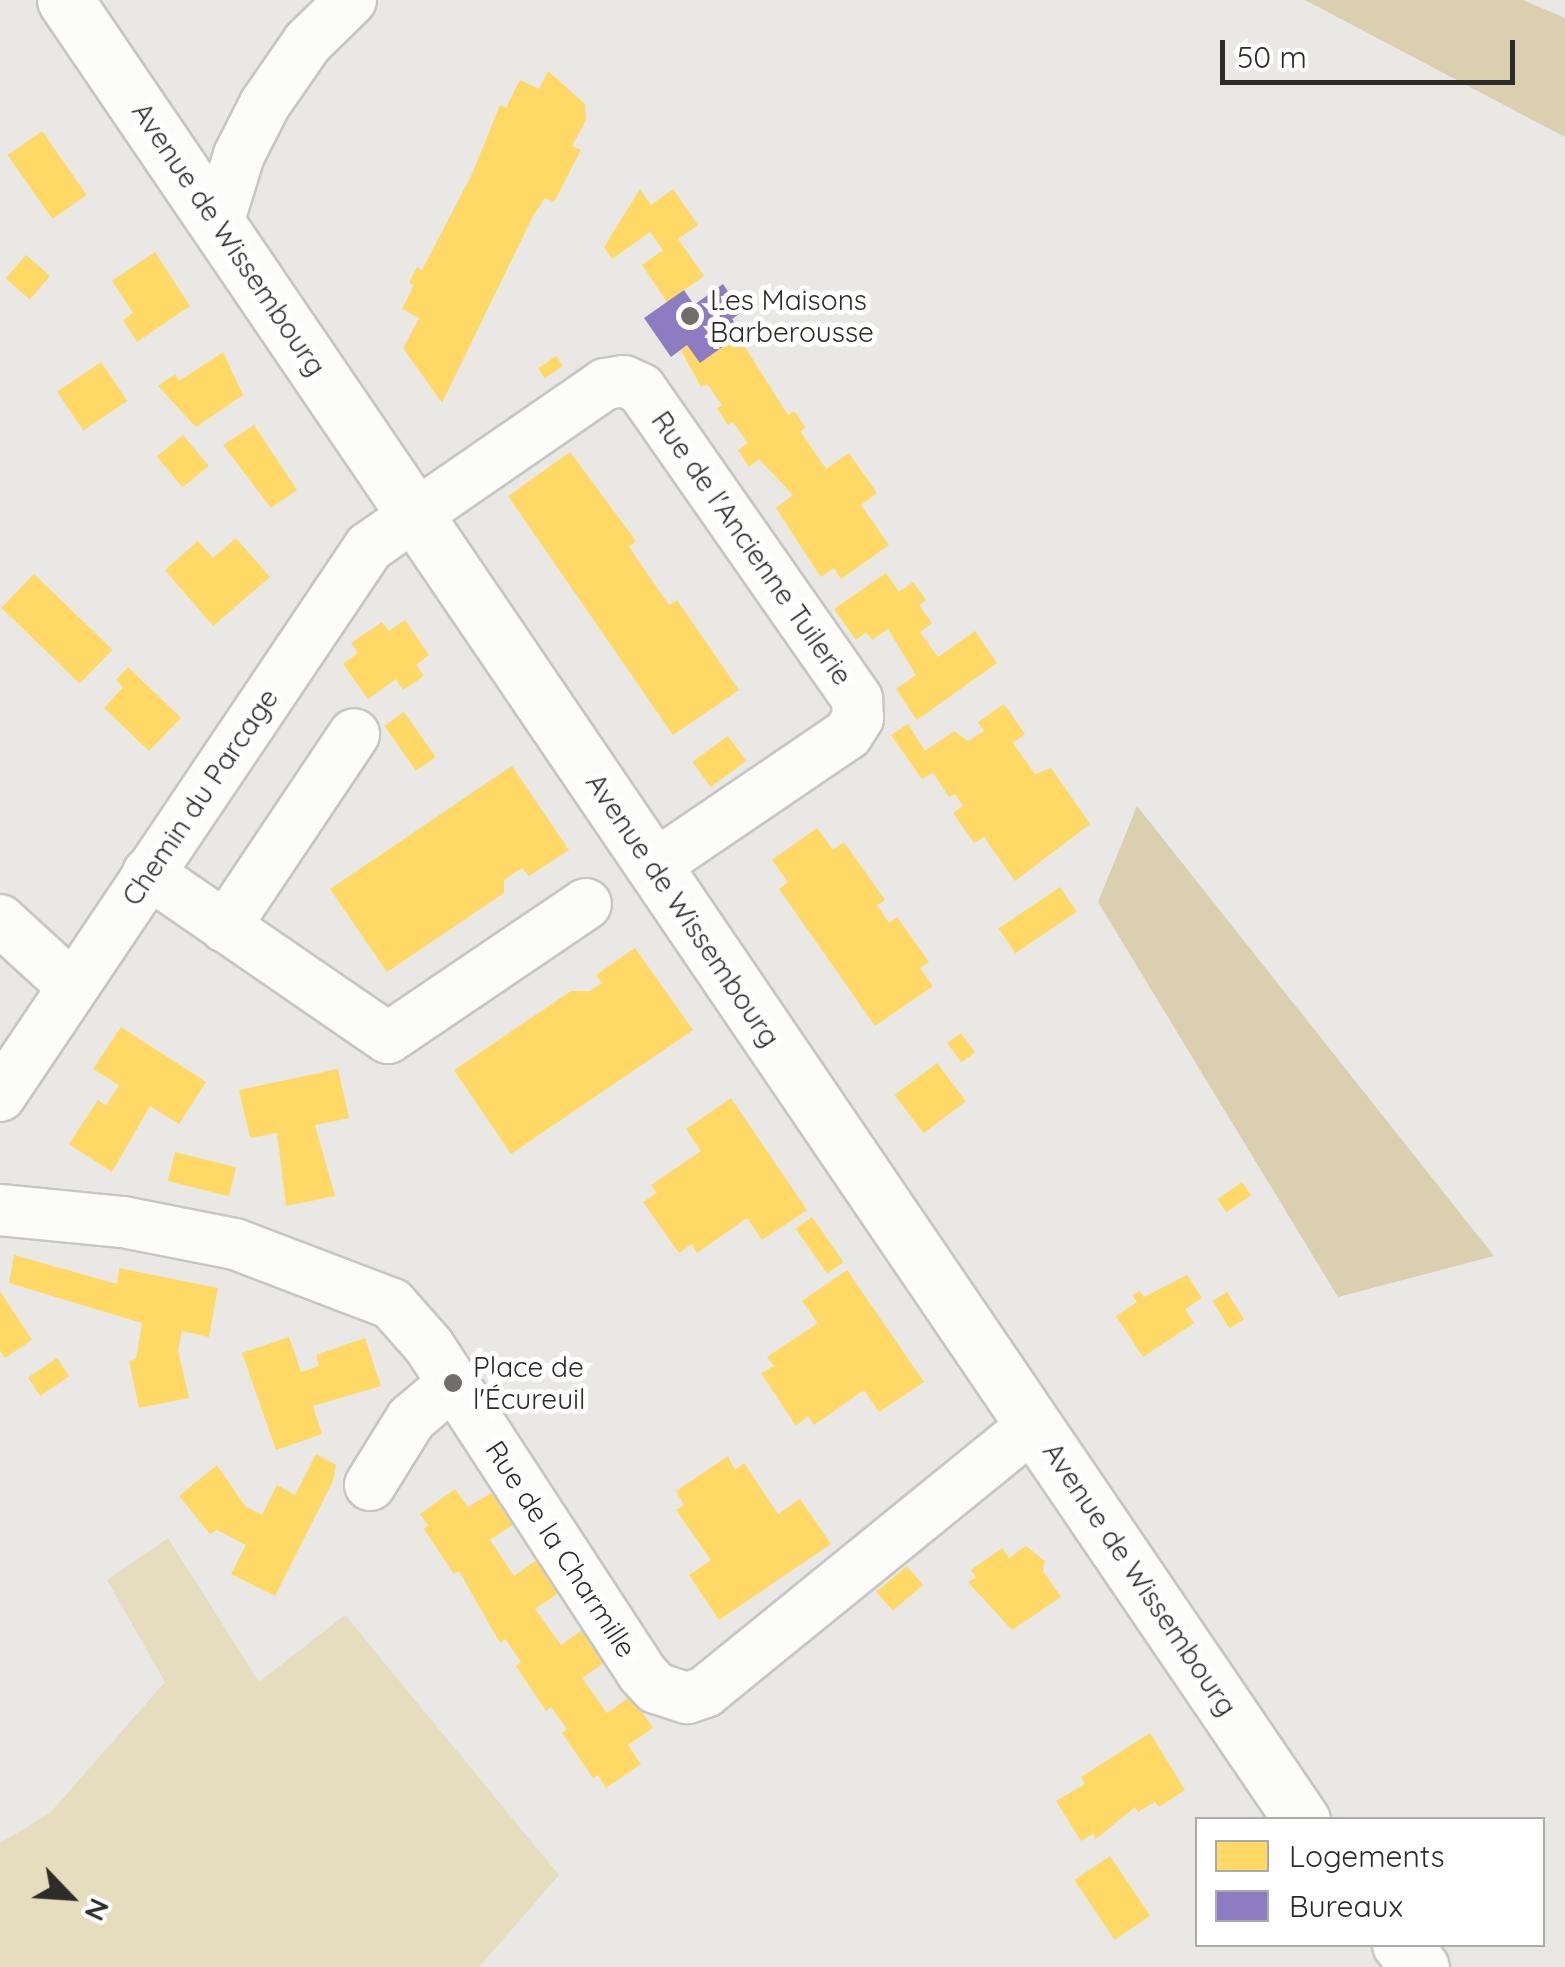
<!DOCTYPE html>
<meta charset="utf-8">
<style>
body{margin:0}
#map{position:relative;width:1565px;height:1967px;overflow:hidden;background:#e9e8e4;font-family:Quicksand,sans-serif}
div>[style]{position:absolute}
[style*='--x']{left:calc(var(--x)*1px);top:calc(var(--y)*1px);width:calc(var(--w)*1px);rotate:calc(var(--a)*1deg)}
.green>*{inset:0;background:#e6ddbf}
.forest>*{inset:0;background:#dacfae}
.homes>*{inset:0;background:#ffd966;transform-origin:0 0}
.offices>*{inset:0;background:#8e7cc3}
.roads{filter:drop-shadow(2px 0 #c7c6c4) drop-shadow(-2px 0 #c7c6c4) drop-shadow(0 2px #c7c6c4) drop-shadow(0 -2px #c7c6c4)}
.minor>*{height:50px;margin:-25px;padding:0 25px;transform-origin:25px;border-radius:25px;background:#fcfcfb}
.major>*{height:55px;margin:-27.5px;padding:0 27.5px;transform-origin:27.5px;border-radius:27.5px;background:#fcfcfb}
.dots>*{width:28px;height:28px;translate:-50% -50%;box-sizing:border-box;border:5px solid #fff;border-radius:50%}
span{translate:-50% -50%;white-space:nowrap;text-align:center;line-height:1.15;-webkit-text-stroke:10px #fff;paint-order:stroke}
.street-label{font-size:28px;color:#2d2c2a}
.poi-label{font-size:28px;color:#2d2c2a}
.left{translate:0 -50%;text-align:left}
.legend{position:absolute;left:1195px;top:1817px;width:350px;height:130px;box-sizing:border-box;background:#fff;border:2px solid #ababaa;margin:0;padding:12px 18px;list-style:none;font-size:30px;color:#2d2c2a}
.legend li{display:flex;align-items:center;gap:20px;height:50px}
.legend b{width:50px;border:2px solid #ababaa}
.north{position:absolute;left:20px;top:1847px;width:100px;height:100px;-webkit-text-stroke:8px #fff;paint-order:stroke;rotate:115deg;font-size:28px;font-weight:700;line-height:40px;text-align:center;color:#2d2c2a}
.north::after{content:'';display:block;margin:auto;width:35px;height:45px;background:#2d2c2a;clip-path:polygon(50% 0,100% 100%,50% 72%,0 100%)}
.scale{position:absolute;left:1220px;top:40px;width:295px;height:45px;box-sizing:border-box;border:5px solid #2d2c2a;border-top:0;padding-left:12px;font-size:30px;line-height:35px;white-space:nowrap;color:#2d2c2a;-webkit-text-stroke:8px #fff;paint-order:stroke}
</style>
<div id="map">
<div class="green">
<i style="clip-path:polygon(168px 1538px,259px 1682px,345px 1615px,559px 1875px,479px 1967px,0 1967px,0 1843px,50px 1813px,165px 1682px,107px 1580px)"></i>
</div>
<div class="forest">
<i style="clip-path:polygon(1305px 0,1523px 0,1565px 18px,1565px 137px)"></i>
<i style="clip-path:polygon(1137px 806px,1494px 1256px,1338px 1297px,1098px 902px)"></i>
</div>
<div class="homes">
<i style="clip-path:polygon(548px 71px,585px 104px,586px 120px,572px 146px,581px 150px,554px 202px,545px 198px,533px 216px,442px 403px,403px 348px,419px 318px,402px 309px,414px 285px,409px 283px,417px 267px,422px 270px,472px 174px,500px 105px,506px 108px,520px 80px,539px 89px)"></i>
<i style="left:42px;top:131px;width:78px;height:42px;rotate:55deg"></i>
<i style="clip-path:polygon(640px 189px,651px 205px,673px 189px,698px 225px,678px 239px,704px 276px,667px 302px,642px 265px,663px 250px,650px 232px,612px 259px,604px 247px)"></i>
<i style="clip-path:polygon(155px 252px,190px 306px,137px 342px,123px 320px,133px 313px,112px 281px)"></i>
<i style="left:26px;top:255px;width:32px;height:31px;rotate:41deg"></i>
<i style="clip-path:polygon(738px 336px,788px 415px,794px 411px,806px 428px,800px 431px,826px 469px,849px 453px,877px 493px,861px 505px,889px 545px,841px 579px,834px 568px,821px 577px,801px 547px,776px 508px,793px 495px,759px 459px,749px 467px,738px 450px,748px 443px,733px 422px,728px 425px,717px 408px,722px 405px,707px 384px,701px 387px,681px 350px,687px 345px,700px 363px)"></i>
<i style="clip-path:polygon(223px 352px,243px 395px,196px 427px,158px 386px,175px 374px,179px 381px)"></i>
<i style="left:556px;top:356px;width:12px;height:22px;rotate:55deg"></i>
<i style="left:101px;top:362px;width:47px;height:53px;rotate:56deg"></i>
<i style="clip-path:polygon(254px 425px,297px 490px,271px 508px,223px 445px)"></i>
<i style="left:183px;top:435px;width:40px;height:34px;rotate:50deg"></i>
<i style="clip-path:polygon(570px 452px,636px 541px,629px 547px,669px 605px,677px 600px,739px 690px,673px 735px,508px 496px)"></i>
<i style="clip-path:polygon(236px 538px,270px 577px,213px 626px,165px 570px,198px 541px,213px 558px)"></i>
<i style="clip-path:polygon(886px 573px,899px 592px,913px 582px,926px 600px,919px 605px,932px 623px,920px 632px,938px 657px,975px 631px,997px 663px,917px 720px,896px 689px,916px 675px,888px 629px,872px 640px,866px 632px,856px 640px,834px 609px)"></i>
<i style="left:34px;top:574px;width:109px;height:47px;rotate:44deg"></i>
<i style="clip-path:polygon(405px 620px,429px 655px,416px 665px,424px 676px,403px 690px,396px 679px,368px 699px,343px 664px,358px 653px,351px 643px,382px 622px,389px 631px)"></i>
<i style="clip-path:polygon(128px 667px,181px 718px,149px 751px,104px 708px,123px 687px,116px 680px)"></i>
<i style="clip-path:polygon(1004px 704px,1025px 734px,1013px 743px,1035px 774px,1051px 768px,1090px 824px,1015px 881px,984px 837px,974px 843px,953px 813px,963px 806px,955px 794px,949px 797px,933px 773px,922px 779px,891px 735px,908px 724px,925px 751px,954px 731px,968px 741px,984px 731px,978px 722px)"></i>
<i style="left:404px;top:712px;width:55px;height:24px;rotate:55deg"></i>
<i style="left:728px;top:736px;width:31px;height:44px;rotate:54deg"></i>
<i style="clip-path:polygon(512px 766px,569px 850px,529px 876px,522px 868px,504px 880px,504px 893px,387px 972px,330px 889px)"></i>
<i style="clip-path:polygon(817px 828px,833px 850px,844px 842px,885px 900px,877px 905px,889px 923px,897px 917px,929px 962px,920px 968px,933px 986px,875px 1026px,779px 889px,788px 882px,772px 860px)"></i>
<i style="left:1060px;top:887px;width:30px;height:74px;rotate:56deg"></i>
<i style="clip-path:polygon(635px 948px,693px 1030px,511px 1154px,454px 1070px,571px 991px,590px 991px,602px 983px,596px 975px)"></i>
<i style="clip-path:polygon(121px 1027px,206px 1082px,179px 1124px,150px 1106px,112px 1172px,69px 1144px,98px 1100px,106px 1106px,119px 1085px,93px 1069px)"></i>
<i style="left:961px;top:1033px;width:24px;height:17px;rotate:54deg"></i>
<i style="left:937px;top:1063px;width:48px;height:53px;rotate:53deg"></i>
<i style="clip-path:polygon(338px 1069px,349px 1118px,315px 1125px,335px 1196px,286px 1206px,277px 1133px,250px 1138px,239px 1090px)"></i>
<i style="clip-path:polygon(731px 1098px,807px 1210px,762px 1240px,747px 1218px,697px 1253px,692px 1244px,679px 1253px,643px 1202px,657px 1193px,651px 1185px,701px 1151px,686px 1129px)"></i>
<i style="left:175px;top:1152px;width:63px;height:30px;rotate:14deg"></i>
<i style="left:1242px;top:1182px;width:16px;height:30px;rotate:55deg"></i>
<i style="left:812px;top:1217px;width:55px;height:20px;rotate:55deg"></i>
<i style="clip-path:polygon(14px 1255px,117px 1284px,119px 1268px,218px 1288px,209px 1337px,182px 1331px,178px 1350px,189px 1398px,139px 1408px,129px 1361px,136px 1359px,142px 1323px,9px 1283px)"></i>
<i style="clip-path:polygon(847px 1270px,924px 1382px,879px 1412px,864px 1390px,814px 1425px,808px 1416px,796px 1426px,761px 1373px,774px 1366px,767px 1357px,818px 1323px,802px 1301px)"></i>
<i style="clip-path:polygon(1187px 1275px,1202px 1298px,1185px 1309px,1194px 1323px,1143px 1357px,1116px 1316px,1137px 1302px,1132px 1295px,1140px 1291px,1144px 1297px)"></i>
<i style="clip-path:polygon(0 1291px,32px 1340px,5px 1358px,0 1351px)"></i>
<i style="left:1227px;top:1292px;width:32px;height:17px;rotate:58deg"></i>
<i style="clip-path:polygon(289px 1337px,301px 1372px,319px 1366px,316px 1355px,365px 1338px,381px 1386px,313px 1406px,322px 1434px,276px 1450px,242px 1353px)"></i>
<i style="left:57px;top:1358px;width:22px;height:35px;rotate:56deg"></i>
<i style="clip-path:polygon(316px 1454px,336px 1465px,333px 1481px,275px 1596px,231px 1574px,246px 1545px,217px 1530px,210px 1534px,179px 1496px,217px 1465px,245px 1506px,262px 1515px,277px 1485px,295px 1495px)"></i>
<i style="clip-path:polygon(728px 1456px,735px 1470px,744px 1463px,778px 1514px,800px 1499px,831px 1544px,719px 1620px,689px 1575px,711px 1560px,676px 1510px,684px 1505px,676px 1491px)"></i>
<i style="clip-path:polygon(455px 1489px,468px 1507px,493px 1492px,514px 1524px,490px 1540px,514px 1576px,538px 1559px,560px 1592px,535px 1609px,561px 1645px,585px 1628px,607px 1661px,582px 1678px,607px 1713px,631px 1696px,653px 1728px,628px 1745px,641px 1764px,606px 1788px,598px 1775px,593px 1778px,562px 1733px,567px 1729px,551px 1707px,546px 1711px,516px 1666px,521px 1662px,505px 1639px,500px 1643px,459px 1571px,454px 1574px,424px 1529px,428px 1525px,420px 1514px)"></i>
<i style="clip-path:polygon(1026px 1546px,1045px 1561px,1043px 1571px,1061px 1597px,1012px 1630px,968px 1582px,976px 1577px,971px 1570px,1002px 1548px,1009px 1558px)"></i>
<i style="left:907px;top:1566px;width:25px;height:40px;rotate:50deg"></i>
<i style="clip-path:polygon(1150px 1733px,1185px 1790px,1159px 1807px,1155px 1802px,1138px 1812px,1135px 1807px,1096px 1839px,1093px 1834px,1081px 1841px,1056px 1801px,1085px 1784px,1081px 1777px)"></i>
<i style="left:1110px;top:1856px;width:72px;height:43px;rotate:56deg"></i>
</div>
<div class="offices">
<i style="clip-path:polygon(723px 284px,742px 312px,732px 319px,742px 333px,700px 363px,687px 345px,671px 357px,644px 318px,684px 290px,694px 305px)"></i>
</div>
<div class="roads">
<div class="minor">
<i style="--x:218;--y:223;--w:71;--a:-72.8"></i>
<i style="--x:239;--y:155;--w:57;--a:-63"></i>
<i style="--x:265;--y:104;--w:75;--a:-55.3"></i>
<i style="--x:308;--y:42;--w:60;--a:-44.3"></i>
<i style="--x:148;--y:873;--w:291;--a:34.5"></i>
<i style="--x:388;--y:1038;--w:239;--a:-34.1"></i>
<i style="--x:0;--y:920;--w:98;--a:42.5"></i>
<i style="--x:225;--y:927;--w:232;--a:-56.2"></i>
<i style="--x:0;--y:1096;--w:661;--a:-56.09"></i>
<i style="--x:369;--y:547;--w:287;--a:-34.6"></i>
<i style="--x:605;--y:384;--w:19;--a:-9"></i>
<i style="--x:624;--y:381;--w:19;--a:25"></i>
<i style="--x:641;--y:389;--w:378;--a:55.1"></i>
<i style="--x:857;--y:699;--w:19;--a:87"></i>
<i style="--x:858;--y:718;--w:19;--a:122"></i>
<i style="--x:848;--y:734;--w:237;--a:145.8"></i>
<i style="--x:0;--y:1210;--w:124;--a:5.6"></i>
<i style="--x:123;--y:1222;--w:114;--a:11.1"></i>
<i style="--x:235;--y:1244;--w:168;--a:20.9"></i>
<i style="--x:392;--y:1304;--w:56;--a:48.6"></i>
<i style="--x:429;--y:1346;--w:390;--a:56.9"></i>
<i style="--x:642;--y:1673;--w:21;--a:47"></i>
<i style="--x:656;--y:1688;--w:33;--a:18"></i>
<i style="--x:687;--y:1698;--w:19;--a:-18"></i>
<i style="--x:705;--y:1692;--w:425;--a:-39.1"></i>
<i style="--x:370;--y:1485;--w:78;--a:-58.2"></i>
<i style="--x:411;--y:1419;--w:55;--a:-40.6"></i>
</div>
<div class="major">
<i style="--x:65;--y:0;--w:2201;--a:55.8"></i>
<i style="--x:1400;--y:1944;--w:31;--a:48"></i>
</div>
</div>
<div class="dots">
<i style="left:690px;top:316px;background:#6f6e6b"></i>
<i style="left:453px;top:1383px;background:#6f6e6b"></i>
</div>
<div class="street-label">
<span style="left:229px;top:239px;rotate:56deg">Avenue de Wissembourg</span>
<span style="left:752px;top:548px;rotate:55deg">Rue de l'Ancienne Tuilerie</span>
<span style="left:200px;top:797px;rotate:-56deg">Chemin du Parcage</span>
<span style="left:683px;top:910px;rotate:56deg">Avenue de Wissembourg</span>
<span style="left:561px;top:1549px;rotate:57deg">Rue de la Charmille</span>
<span style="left:1140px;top:1579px;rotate:56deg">Avenue de Wissembourg</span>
</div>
<div class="poi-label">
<span class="left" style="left:710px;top:316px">Les Maisons<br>Barberousse</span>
<span class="left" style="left:473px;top:1383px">Place de<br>l'Écureuil</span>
</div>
<ul class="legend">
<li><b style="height:28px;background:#ffd966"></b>Logements</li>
<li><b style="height:28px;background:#8e7cc3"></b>Bureaux</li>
</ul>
<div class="north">N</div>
<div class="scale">50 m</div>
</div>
